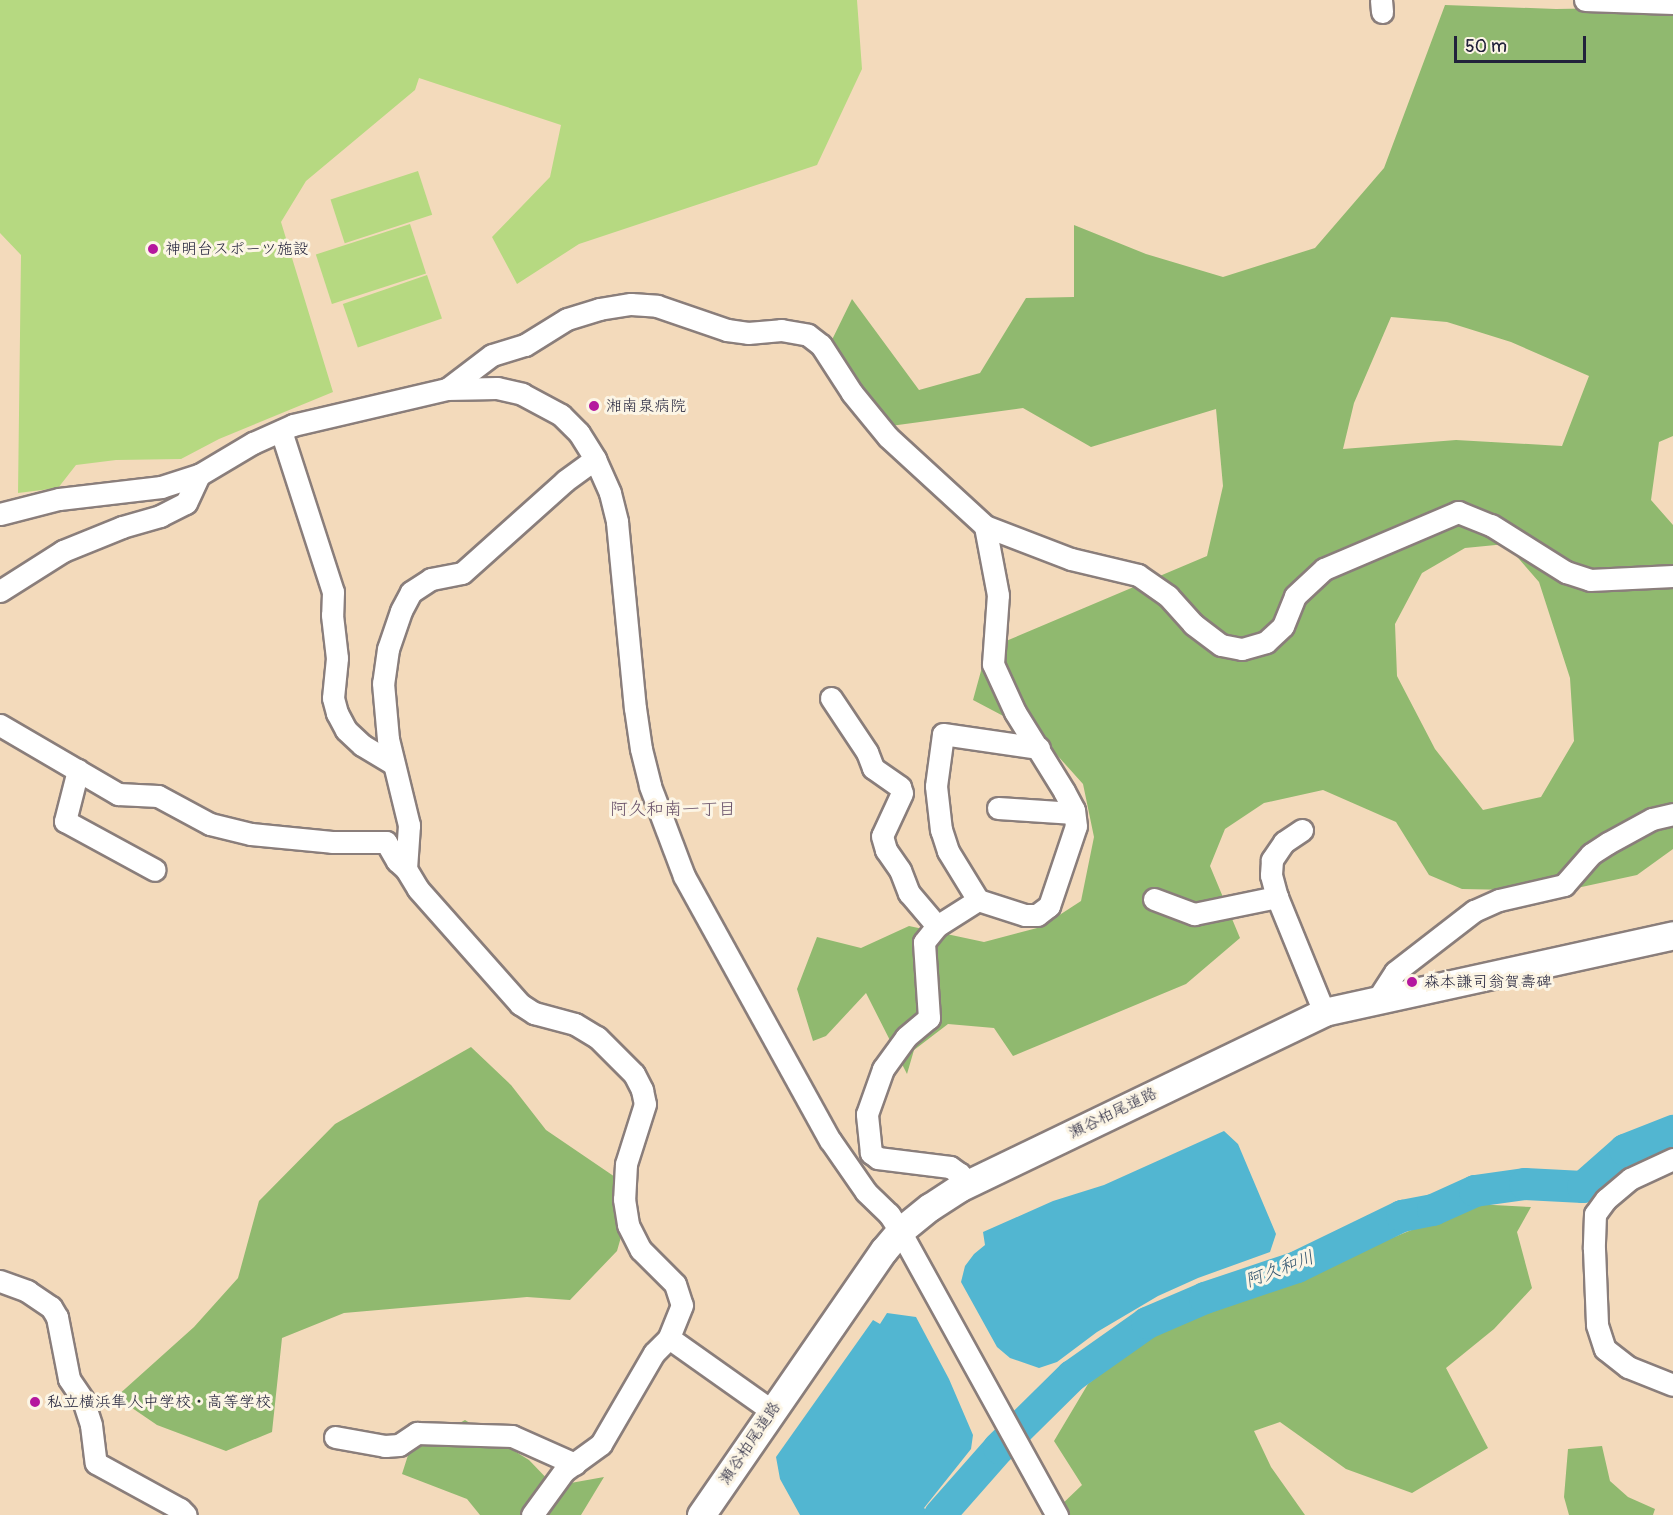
<!DOCTYPE html>
<meta charset="utf-8">
<style>
body{margin:0}
#map{position:relative;width:1673px;height:1515px;overflow:hidden;background:#f3dabb;font-family:Pangolin,"Klee One",sans-serif}
div>[style]{position:absolute}
[style*='--x']{left:calc(var(--x)*1px);top:calc(var(--y)*1px);width:calc(var(--w)*1px);rotate:calc(var(--a)*1deg)}
.green>*{inset:0;background:#b6d981;transform-origin:0 0}
.forest>*{inset:0;background:#90b96f}
.water>*{inset:0;background:#52b6d1}
.river>*{height:32px;margin:-16px;padding:0 16px;transform-origin:16px;border-radius:16px;background:#52b6d1}
.roads{filter:drop-shadow(2px 0 #8a7e7b) drop-shadow(-2px 0 #8a7e7b) drop-shadow(0 2px #8a7e7b) drop-shadow(0 -2px #8a7e7b)}
.minor>*{height:21px;margin:-10.5px;padding:0 10.5px;transform-origin:10.5px;border-radius:10.5px;background:#fff}
.major>*{height:27px;margin:-13.5px;padding:0 13.5px;transform-origin:13.5px;border-radius:13.5px;background:#fff}
.dots>*{width:16px;height:16px;translate:-50% -50%;box-sizing:border-box;border:3px solid #fcf5e5;border-radius:50%}
span{translate:-50% -50%;white-space:nowrap;text-align:center;line-height:1.15;-webkit-text-stroke:6px #fcf5e5;paint-order:stroke}
.poi-label{font-size:16px;color:#22223b}
.left{translate:0 -50%;text-align:left}
.street-label{font-size:16px;color:#22223b}
.neighbourhood-label{font-size:18px;color:#69526a}
.water-label{font-size:18px;color:#335670;font-style:italic}
.scale{position:absolute;left:1454px;top:36px;width:132px;height:27px;box-sizing:border-box;border:3px solid #22223b;border-top:0;padding-left:8px;font-size:18px;line-height:21px;white-space:nowrap;color:#22223b;-webkit-text-stroke:4px #fcf5e5;paint-order:stroke}
</style>
<div id="map">
<div class="green">
<i style="clip-path:polygon(0 0,857px 0,862px 69px,817px 165px,579px 244px,517px 284px,492px 237px,550px 177px,561px 125px,419px 78px,415px 90px,306px 181px,281px 222px,333px 392px,219px 439px,181px 459px,116px 460px,76px 465px,58px 488px,18px 493px,21px 255px,0 233px)"></i>
<i style="left:418px;top:171px;width:46px;height:92px;rotate:72deg"></i>
<i style="left:410px;top:224px;width:52px;height:99px;rotate:72deg"></i>
<i style="left:427px;top:275px;width:46px;height:89px;rotate:71deg"></i>
</div>
<div class="forest">
<i style="clip-path:polygon(evenodd,1445px 5px,1556px 9px,1673px 7px,1673px 436px,1659px 442px,1651px 500px,1673px 525px,1673px 849px,1637px 875px,1563px 891px,1462px 889px,1429px 875px,1396px 822px,1323px 790px,1264px 803px,1225px 829px,1210px 866px,1240px 938px,1186px 984px,1013px 1056px,994px 1028px,948px 1024px,914px 1050px,907px 1074px,866px 993px,826px 1036px,813px 1041px,797px 989px,817px 937px,861px 948px,909px 926px,984px 942px,1041px 927px,1081px 901px,1094px 837px,1083px 784px,1039px 735px,973px 700px,987px 649px,1207px 556px,1223px 486px,1216px 409px,1091px 447px,1023px 408px,883px 427px,827px 350px,852px 299px,919px 390px,980px 373px,1026px 298px,1074px 297px,1074px 225px,1146px 254px,1223px 277px,1315px 248px,1384px 168px,1445px 5px,1391px 317px,1447px 322px,1511px 342px,1589px 376px,1562px 446px,1456px 440px,1343px 449px,1354px 403px,1391px 317px,1445px 5px,1506px 544px,1539px 582px,1570px 678px,1574px 741px,1541px 797px,1483px 810px,1435px 749px,1397px 676px,1395px 624px,1422px 573px,1465px 548px,1506px 544px)"></i>
<i style="clip-path:polygon(471px 1047px,511px 1085px,546px 1130px,618px 1179px,623px 1230px,617px 1251px,570px 1300px,527px 1297px,344px 1313px,282px 1338px,272px 1432px,226px 1451px,157px 1425px,116px 1397px,194px 1327px,238px 1278px,259px 1201px,335px 1124px)"></i>
<i style="clip-path:polygon(1475px 1204px,1531px 1207px,1517px 1232px,1532px 1288px,1494px 1329px,1446px 1368px,1488px 1448px,1412px 1493px,1346px 1469px,1280px 1422px,1254px 1431px,1271px 1467px,1305px 1515px,1063px 1515px,1058px 1508px,1082px 1485px,1054px 1441px,1088px 1384px,1145px 1339px)"></i>
<i style="clip-path:polygon(465px 1420px,529px 1460px,554px 1486px,604px 1477px,581px 1515px,480px 1515px,467px 1499px,402px 1474px,409px 1452px)"></i>
<i style="clip-path:polygon(1602px 1446px,1610px 1481px,1628px 1497px,1655px 1509px,1653px 1515px,1569px 1515px,1564px 1497px,1568px 1449px)"></i>
</div>
<div class="water">
<i style="clip-path:polygon(1224px 1131px,1238px 1144px,1276px 1234px,1270px 1252px,1198px 1278px,1158px 1296px,1097px 1332px,1057px 1362px,1039px 1368px,1010px 1358px,997px 1347px,961px 1282px,965px 1266px,974px 1254px,985px 1245px,983px 1232px,1053px 1201px,1104px 1185px)"></i>
<i style="clip-path:polygon(887px 1313px,916px 1317px,949px 1379px,973px 1435px,971px 1449px,924px 1508px,932px 1515px,800px 1515px,780px 1479px,776px 1457px,873px 1320px,880px 1324px)"></i>
</div>
<div class="river">
<i style="--x:940;--y:1515;--w:89;--a:-48.6"></i>
<i style="--x:999;--y:1448;--w:103;--a:-44.6"></i>
<i style="--x:1072;--y:1376;--w:92;--a:-35.2"></i>
<i style="--x:1147;--y:1323;--w:63;--a:-23.3"></i>
<i style="--x:1205;--y:1298;--w:97;--a:-18.6"></i>
<i style="--x:1297;--y:1267;--w:117;--a:-25.9"></i>
<i style="--x:1402;--y:1216;--w:32;--a:-11"></i>
<i style="--x:1433;--y:1210;--w:46;--a:-24.3"></i>
<i style="--x:1475;--y:1191;--w:50;--a:-8"></i>
<i style="--x:1525;--y:1184;--w:58;--a:3"></i>
<i style="--x:1583;--y:1187;--w:56;--a:-41.4"></i>
<i style="--x:1625;--y:1150;--w:52;--a:-21.6"></i>
</div>
<div class="roads">
<div class="minor">
<i style="--x:1381;--y:0;--w:12;--a:85"></i>
<i style="--x:1585;--y:0;--w:88;--a:2"></i>
<i style="--x:447;--y:389;--w:56;--a:-37.1"></i>
<i style="--x:492;--y:355;--w:34;--a:-17"></i>
<i style="--x:525;--y:345;--w:49;--a:-31.8"></i>
<i style="--x:567;--y:319;--w:34;--a:-17"></i>
<i style="--x:599;--y:309;--w:32;--a:-9"></i>
<i style="--x:631;--y:304;--w:26;--a:4"></i>
<i style="--x:657;--y:306;--w:74;--a:18.9"></i>
<i style="--x:727;--y:330;--w:21;--a:8"></i>
<i style="--x:748;--y:333;--w:33;--a:-5"></i>
<i style="--x:781;--y:330;--w:27;--a:10"></i>
<i style="--x:808;--y:335;--w:16;--a:38"></i>
<i style="--x:821;--y:345;--w:57;--a:57.1"></i>
<i style="--x:852;--y:393;--w:57;--a:50.7"></i>
<i style="--x:888;--y:437;--w:132;--a:42.5"></i>
<i style="--x:985;--y:526;--w:92;--a:21"></i>
<i style="--x:1071;--y:559;--w:69;--a:13.4"></i>
<i style="--x:1138;--y:575;--w:37;--a:35"></i>
<i style="--x:1168;--y:596;--w:38;--a:48"></i>
<i style="--x:1193;--y:624;--w:35;--a:37"></i>
<i style="--x:1221;--y:645;--w:21;--a:11"></i>
<i style="--x:1242;--y:649;--w:25;--a:-16"></i>
<i style="--x:1266;--y:642;--w:23;--a:-43"></i>
<i style="--x:1283;--y:626;--w:32;--a:-68"></i>
<i style="--x:1295;--y:596;--w:40;--a:-43"></i>
<i style="--x:1324;--y:569;--w:146;--a:-23"></i>
<i style="--x:1458;--y:512;--w:35;--a:22"></i>
<i style="--x:1491;--y:525;--w:89;--a:32.1"></i>
<i style="--x:1566;--y:572;--w:25;--a:18"></i>
<i style="--x:1590;--y:580;--w:83;--a:-2.8"></i>
<i style="--x:281;--y:431;--w:169;--a:72.1"></i>
<i style="--x:333;--y:592;--w:23;--a:92"></i>
<i style="--x:332;--y:615;--w:43;--a:83.4"></i>
<i style="--x:337;--y:658;--w:40;--a:95.7"></i>
<i style="--x:333;--y:698;--w:16;--a:75"></i>
<i style="--x:337;--y:713;--w:19;--a:62"></i>
<i style="--x:346;--y:730;--w:22;--a:43"></i>
<i style="--x:362;--y:745;--w:35;--a:31"></i>
<i style="--x:595;--y:459;--w:37;--a:144"></i>
<i style="--x:565;--y:481;--w:138;--a:138.2"></i>
<i style="--x:462;--y:573;--w:32;--a:169"></i>
<i style="--x:431;--y:579;--w:24;--a:147"></i>
<i style="--x:411;--y:592;--w:21;--a:118"></i>
<i style="--x:401;--y:611;--w:40;--a:108.9"></i>
<i style="--x:388;--y:649;--w:34;--a:98"></i>
<i style="--x:383;--y:683;--w:56;--a:84.9"></i>
<i style="--x:388;--y:739;--w:89;--a:76.3"></i>
<i style="--x:409;--y:825;--w:44;--a:93.9"></i>
<i style="--x:406;--y:869;--w:23;--a:59"></i>
<i style="--x:418;--y:889;--w:154;--a:48.4"></i>
<i style="--x:520;--y:1004;--w:17;--a:33"></i>
<i style="--x:534;--y:1013;--w:42;--a:15"></i>
<i style="--x:575;--y:1024;--w:26;--a:31"></i>
<i style="--x:597;--y:1037;--w:52;--a:45"></i>
<i style="--x:634;--y:1074;--w:18;--a:63"></i>
<i style="--x:642;--y:1090;--w:14;--a:78"></i>
<i style="--x:645;--y:1104;--w:63;--a:107.6"></i>
<i style="--x:626;--y:1164;--w:35;--a:93"></i>
<i style="--x:624;--y:1199;--w:26;--a:81"></i>
<i style="--x:628;--y:1225;--w:28;--a:63"></i>
<i style="--x:641;--y:1250;--w:48;--a:45"></i>
<i style="--x:675;--y:1284;--w:22;--a:72"></i>
<i style="--x:682;--y:1305;--w:35;--a:112"></i>
<i style="--x:669;--y:1338;--w:126;--a:35.3"></i>
<i style="--x:0;--y:514;--w:61;--a:-14.3"></i>
<i style="--x:59;--y:499;--w:103;--a:-6.7"></i>
<i style="--x:161;--y:487;--w:40;--a:-18"></i>
<i style="--x:199;--y:475;--w:63;--a:-30.7"></i>
<i style="--x:253;--y:443;--w:44;--a:-24.2"></i>
<i style="--x:293;--y:425;--w:158;--a:-13.2"></i>
<i style="--x:447;--y:389;--w:50;--a:-1.1"></i>
<i style="--x:497;--y:388;--w:26;--a:13"></i>
<i style="--x:522;--y:394;--w:44;--a:28.3"></i>
<i style="--x:561;--y:415;--w:25;--a:45"></i>
<i style="--x:579;--y:433;--w:31;--a:58"></i>
<i style="--x:595;--y:459;--w:37;--a:66"></i>
<i style="--x:610;--y:493;--w:30;--a:76"></i>
<i style="--x:617;--y:522;--w:187;--a:84.5"></i>
<i style="--x:635;--y:708;--w:41;--a:81.7"></i>
<i style="--x:641;--y:749;--w:38;--a:76"></i>
<i style="--x:650;--y:786;--w:96;--a:69.3"></i>
<i style="--x:684;--y:876;--w:302;--a:61.1"></i>
<i style="--x:830;--y:1140;--w:63;--a:55.3"></i>
<i style="--x:866;--y:1192;--w:32;--a:44"></i>
<i style="--x:889;--y:1214;--w:20;--a:57"></i>
<i style="--x:900;--y:1231;--w:325;--a:61.1"></i>
<i style="--x:0;--y:591;--w:75;--a:-32.4"></i>
<i style="--x:63;--y:551;--w:64;--a:-22.1"></i>
<i style="--x:122;--y:527;--w:40;--a:-16"></i>
<i style="--x:160;--y:516;--w:29;--a:-27"></i>
<i style="--x:186;--y:503;--w:31;--a:-65"></i>
<i style="--x:831;--y:698;--w:65;--a:56.3"></i>
<i style="--x:867;--y:752;--w:17;--a:69"></i>
<i style="--x:873;--y:768;--w:33;--a:35"></i>
<i style="--x:900;--y:787;--w:6;--a:72"></i>
<i style="--x:902;--y:793;--w:47;--a:114.9"></i>
<i style="--x:882;--y:836;--w:15;--a:74"></i>
<i style="--x:886;--y:850;--w:24;--a:55"></i>
<i style="--x:900;--y:870;--w:25;--a:69"></i>
<i style="--x:909;--y:893;--w:43;--a:49.7"></i>
<i style="--x:0;--y:725;--w:137;--a:30.3"></i>
<i style="--x:118;--y:794;--w:40;--a:2.9"></i>
<i style="--x:158;--y:796;--w:59;--a:28.3"></i>
<i style="--x:210;--y:824;--w:42;--a:13.7"></i>
<i style="--x:251;--y:834;--w:81;--a:5.6"></i>
<i style="--x:332;--y:842;--w:54;--a:0"></i>
<i style="--x:386;--y:842;--w:22;--a:60"></i>
<i style="--x:397;--y:861;--w:12;--a:42"></i>
<i style="--x:78;--y:770;--w:53;--a:104.3"></i>
<i style="--x:65;--y:821;--w:102;--a:28.6"></i>
<i style="--x:998;--y:808;--w:76;--a:3.8"></i>
<i style="--x:1302;--y:830;--w:22;--a:146"></i>
<i style="--x:1284;--y:842;--w:22;--a:124"></i>
<i style="--x:1272;--y:860;--w:15;--a:94"></i>
<i style="--x:1271;--y:875;--w:23;--a:75"></i>
<i style="--x:1277;--y:897;--w:124;--a:67.8"></i>
<i style="--x:1154;--y:899;--w:43;--a:20.6"></i>
<i style="--x:1194;--y:914;--w:85;--a:-11.6"></i>
<i style="--x:978;--y:900;--w:57;--a:-121.5"></i>
<i style="--x:948;--y:851;--w:22;--a:-108"></i>
<i style="--x:941;--y:830;--w:44;--a:-96.5"></i>
<i style="--x:936;--y:786;--w:52;--a:-82.3"></i>
<i style="--x:943;--y:734;--w:97;--a:8.3"></i>
<i style="--x:1377;--y:1000;--w:33;--a:-57"></i>
<i style="--x:1395;--y:972;--w:100;--a:-37.7"></i>
<i style="--x:1474;--y:911;--w:27;--a:-24"></i>
<i style="--x:1499;--y:900;--w:67;--a:-13"></i>
<i style="--x:1564;--y:885;--w:41;--a:-48.9"></i>
<i style="--x:1591;--y:854;--w:20;--a:-33"></i>
<i style="--x:1608;--y:843;--w:50;--a:-28.6"></i>
<i style="--x:1652;--y:819;--w:22;--a:-13"></i>
<i style="--x:1673;--y:1159;--w:47;--a:155.1"></i>
<i style="--x:1630;--y:1179;--w:31;--a:140"></i>
<i style="--x:1606;--y:1199;--w:19;--a:126"></i>
<i style="--x:1595;--y:1214;--w:35;--a:92"></i>
<i style="--x:1594;--y:1249;--w:76;--a:87.7"></i>
<i style="--x:1597;--y:1325;--w:25;--a:72"></i>
<i style="--x:1605;--y:1349;--w:29;--a:38"></i>
<i style="--x:1628;--y:1367;--w:48;--a:21.8"></i>
<i style="--x:966;--y:1185;--w:13;--a:-119"></i>
<i style="--x:960;--y:1174;--w:12;--a:-145"></i>
<i style="--x:950;--y:1167;--w:73;--a:-172.9"></i>
<i style="--x:878;--y:1158;--w:9;--a:-144"></i>
<i style="--x:871;--y:1153;--w:39;--a:-96"></i>
<i style="--x:867;--y:1114;--w:48;--a:-70.4"></i>
<i style="--x:883;--y:1069;--w:39;--a:-54"></i>
<i style="--x:906;--y:1037;--w:30;--a:-40"></i>
<i style="--x:929;--y:1018;--w:76;--a:-93.8"></i>
<i style="--x:924;--y:942;--w:21;--a:-51"></i>
<i style="--x:937;--y:926;--w:49;--a:-32.4"></i>
<i style="--x:978;--y:900;--w:49;--a:17.7"></i>
<i style="--x:1025;--y:915;--w:12;--a:0"></i>
<i style="--x:1037;--y:915;--w:15;--a:-37"></i>
<i style="--x:1049;--y:906;--w:84;--a:-71.4"></i>
<i style="--x:1076;--y:826;--w:16;--a:-97"></i>
<i style="--x:1074;--y:810;--w:21;--a:-118"></i>
<i style="--x:1064;--y:791;--w:93;--a:-121.8"></i>
<i style="--x:1015;--y:712;--w:53;--a:-114.6"></i>
<i style="--x:993;--y:664;--w:69;--a:-85.9"></i>
<i style="--x:998;--y:595;--w:70;--a:-100.7"></i>
<i style="--x:0;--y:1281;--w:29;--a:20"></i>
<i style="--x:27;--y:1291;--w:29;--a:34"></i>
<i style="--x:51;--y:1307;--w:12;--a:59"></i>
<i style="--x:57;--y:1317;--w:63;--a:79"></i>
<i style="--x:69;--y:1379;--w:25;--a:56"></i>
<i style="--x:83;--y:1400;--w:26;--a:72"></i>
<i style="--x:91;--y:1425;--w:38;--a:83"></i>
<i style="--x:96;--y:1463;--w:96;--a:28.7"></i>
<i style="--x:180;--y:1509;--w:8;--a:45"></i>
<i style="--x:335;--y:1437;--w:51;--a:10.2"></i>
<i style="--x:385;--y:1446;--w:14;--a:-4"></i>
<i style="--x:399;--y:1445;--w:22;--a:-34"></i>
<i style="--x:417;--y:1433;--w:95;--a:1.8"></i>
<i style="--x:512;--y:1436;--w:69;--a:24"></i>
<i style="--x:532;--y:1515;--w:54;--a:-54"></i>
<i style="--x:564;--y:1471;--w:46;--a:-36.1"></i>
<i style="--x:601;--y:1444;--w:105;--a:-59.8"></i>
<i style="--x:654;--y:1353;--w:21;--a:-45"></i>
</div>
<div class="major">
<i style="--x:701;--y:1515;--w:322;--a:-55.4"></i>
<i style="--x:884;--y:1250;--w:25;--a:-50"></i>
<i style="--x:900;--y:1231;--w:38;--a:-39"></i>
<i style="--x:930;--y:1207;--w:35;--a:-33"></i>
<i style="--x:959;--y:1188;--w:405;--a:-25.7"></i>
<i style="--x:1324;--y:1012;--w:357;--a:-12.4"></i>
</div>
</div>
<div class="dots">
<i style="left:153px;top:249px;background:#b5179e"></i>
<i style="left:594px;top:406px;background:#b5179e"></i>
<i style="left:1412px;top:982px;background:#b5179e"></i>
<i style="left:35px;top:1402px;background:#b5179e"></i>
</div>
<div class="poi-label">
<span class="left" style="left:165px;top:249px">神明台スポーツ施設</span>
<span class="left" style="left:606px;top:406px">湘南泉病院</span>
<span class="left" style="left:1424px;top:982px">森本謙司翁賀壽碑</span>
<span class="left" style="left:47px;top:1402px">私立横浜隼人中学校・高等学校</span>
</div>
<div class="street-label">
<span style="left:1113px;top:1113px;rotate:-26deg">瀬谷柏尾道路</span>
<span style="left:750px;top:1443px;rotate:-56deg">瀬谷柏尾道路</span>
</div>
<div class="neighbourhood-label">
<span style="left:673px;top:810px">阿久和南一丁目</span>
</div>
<div class="water-label">
<span style="left:1280px;top:1270px;rotate:-21deg">阿久和川</span>
</div>
<div class="scale">50 m</div>
</div>
